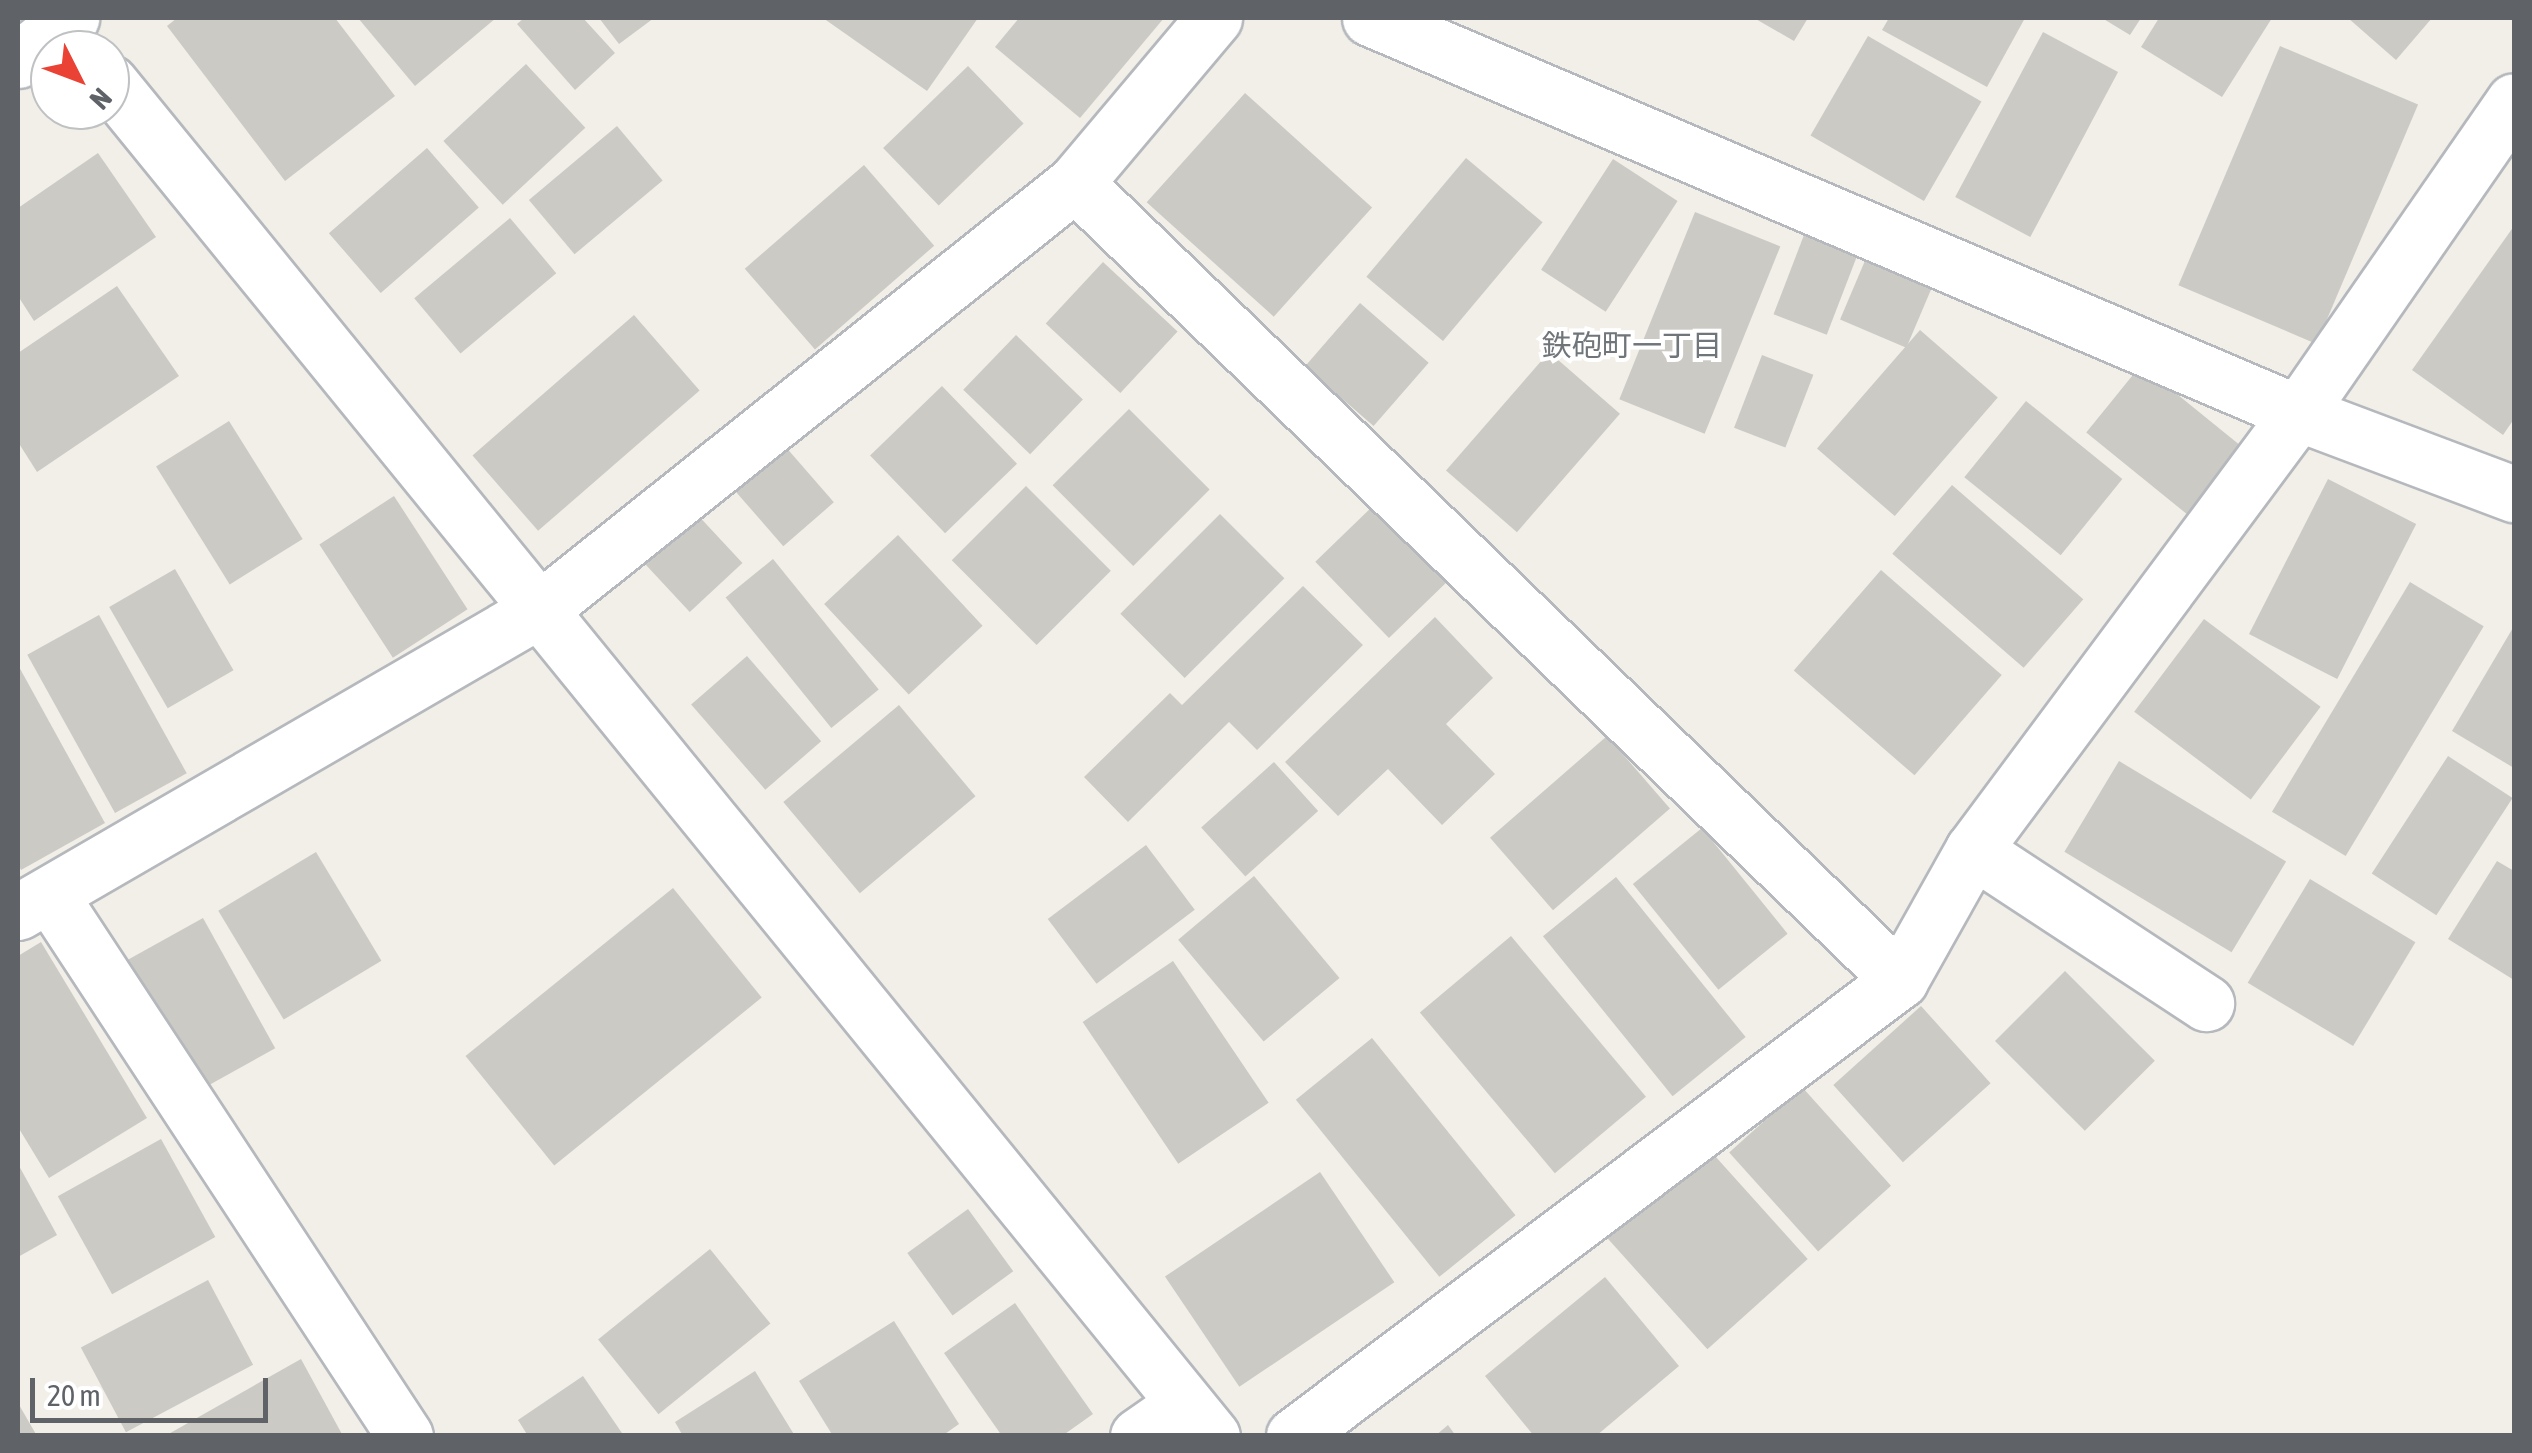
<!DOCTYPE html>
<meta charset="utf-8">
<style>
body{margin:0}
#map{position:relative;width:2532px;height:1453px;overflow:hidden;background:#f1efe8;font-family:"Asap Condensed","Noto Sans JP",sans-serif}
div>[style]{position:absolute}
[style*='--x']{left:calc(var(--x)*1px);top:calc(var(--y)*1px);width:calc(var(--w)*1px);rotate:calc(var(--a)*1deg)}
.building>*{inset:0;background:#cccac5;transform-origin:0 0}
.roads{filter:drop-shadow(2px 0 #b5b8bc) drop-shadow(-2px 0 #b5b8bc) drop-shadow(0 2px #b5b8bc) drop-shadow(0 -2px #b5b8bc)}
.minor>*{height:55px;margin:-27.5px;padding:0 27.5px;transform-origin:27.5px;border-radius:27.5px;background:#fff}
span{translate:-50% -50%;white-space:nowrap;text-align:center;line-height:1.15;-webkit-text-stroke:8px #fff;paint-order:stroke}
.neighbourhood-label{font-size:30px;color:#70757a}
.frame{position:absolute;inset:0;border:20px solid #5f6368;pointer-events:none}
.north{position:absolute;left:30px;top:30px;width:100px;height:100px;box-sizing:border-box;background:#fff;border:2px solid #bfc1c3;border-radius:50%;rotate:132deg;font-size:28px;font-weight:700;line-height:40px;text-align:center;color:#5f6368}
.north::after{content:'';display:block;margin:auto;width:35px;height:45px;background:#ea4335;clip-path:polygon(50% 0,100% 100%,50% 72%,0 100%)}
.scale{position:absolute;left:30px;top:1378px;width:238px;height:45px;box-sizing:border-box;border:5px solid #5f6368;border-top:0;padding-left:12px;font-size:30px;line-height:35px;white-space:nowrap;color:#5f6368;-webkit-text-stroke:8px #fff;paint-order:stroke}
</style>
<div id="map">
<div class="building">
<i style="clip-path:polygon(177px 18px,335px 18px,395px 96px,285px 181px,167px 26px)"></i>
<i style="clip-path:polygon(358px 18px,496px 18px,415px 86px)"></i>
<i style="clip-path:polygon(524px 18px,583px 18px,615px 53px,575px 90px,517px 24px)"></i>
<i style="clip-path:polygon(599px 18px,654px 18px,619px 44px)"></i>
<i style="clip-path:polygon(823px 18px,978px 18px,927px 91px)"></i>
<i style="clip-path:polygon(1019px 18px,1164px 18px,1080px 118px,995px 47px)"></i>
<i style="clip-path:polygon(1754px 18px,1808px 18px,1794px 41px)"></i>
<i style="clip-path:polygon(1889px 18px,2025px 18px,1987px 87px,1882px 30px)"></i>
<i style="clip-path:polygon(2102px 18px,2141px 18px,2130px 35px)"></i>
<i style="clip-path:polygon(2159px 18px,2272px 18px,2222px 97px,2141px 47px)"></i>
<i style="clip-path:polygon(2348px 18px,2432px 18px,2396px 60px)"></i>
<i style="left:2043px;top:32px;width:85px;height:187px;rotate:28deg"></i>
<i style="left:1868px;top:36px;width:131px;height:115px;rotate:30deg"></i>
<i style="left:2280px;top:46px;width:150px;height:260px;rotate:23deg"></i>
<i style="left:526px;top:64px;width:87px;height:113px;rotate:47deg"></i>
<i style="left:968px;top:66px;width:80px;height:118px;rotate:46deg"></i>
<i style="left:1245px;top:93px;width:171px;height:147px;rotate:42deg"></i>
<i style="left:617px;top:126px;width:71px;height:115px;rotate:50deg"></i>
<i style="left:427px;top:148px;width:79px;height:130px;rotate:49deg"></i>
<i style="clip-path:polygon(98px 153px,156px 237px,34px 321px,18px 296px,18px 208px)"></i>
<i style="left:1466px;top:158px;width:100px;height:155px;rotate:40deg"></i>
<i style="left:1613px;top:159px;width:77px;height:132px;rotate:33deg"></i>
<i style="left:864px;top:165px;width:107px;height:158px;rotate:49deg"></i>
<i style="left:1695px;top:212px;width:92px;height:202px;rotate:22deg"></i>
<i style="left:510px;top:218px;width:72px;height:125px;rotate:50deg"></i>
<i style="clip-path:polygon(2514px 226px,2514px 419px,2503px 435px,2412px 370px)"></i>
<i style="left:1804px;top:235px;width:57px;height:85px;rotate:21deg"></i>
<i style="left:1867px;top:256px;width:72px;height:69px;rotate:23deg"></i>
<i style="left:1103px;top:262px;width:102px;height:84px;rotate:43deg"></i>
<i style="clip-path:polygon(117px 286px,179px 376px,37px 472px,18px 442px,18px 353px)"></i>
<i style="left:1360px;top:303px;width:91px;height:84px;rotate:41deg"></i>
<i style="left:634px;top:315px;width:100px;height:214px;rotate:49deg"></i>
<i style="left:1920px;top:330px;width:103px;height:157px;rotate:41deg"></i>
<i style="left:1016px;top:335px;width:93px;height:76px;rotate:44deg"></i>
<i style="left:1549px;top:352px;width:94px;height:157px;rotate:41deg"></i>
<i style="left:1762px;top:355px;width:55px;height:78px;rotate:21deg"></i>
<i style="left:2141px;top:365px;width:137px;height:87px;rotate:39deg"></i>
<i style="left:942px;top:386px;width:108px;height:100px;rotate:46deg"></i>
<i style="left:2026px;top:401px;width:124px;height:98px;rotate:39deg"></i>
<i style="left:1129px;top:409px;width:114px;height:108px;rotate:45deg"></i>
<i style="left:229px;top:421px;width:139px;height:86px;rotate:58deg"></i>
<i style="left:784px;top:445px;width:76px;height:67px;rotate:49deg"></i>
<i style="left:2328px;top:479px;width:99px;height:174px;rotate:27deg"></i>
<i style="left:1952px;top:485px;width:174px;height:91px;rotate:41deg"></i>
<i style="left:1026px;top:486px;width:120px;height:105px;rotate:45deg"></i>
<i style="left:394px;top:496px;width:135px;height:89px;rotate:57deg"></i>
<i style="left:1375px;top:504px;width:106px;height:83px;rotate:46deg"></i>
<i style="left:694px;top:511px;width:71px;height:72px;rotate:47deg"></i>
<i style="left:1220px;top:514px;width:91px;height:141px;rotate:45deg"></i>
<i style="left:898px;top:535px;width:124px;height:101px;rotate:47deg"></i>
<i style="left:773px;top:559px;width:168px;height:61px;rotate:51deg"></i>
<i style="left:175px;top:569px;width:117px;height:76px;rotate:60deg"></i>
<i style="left:1881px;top:570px;width:160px;height:133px;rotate:41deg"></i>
<i style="left:2410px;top:582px;width:86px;height:268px;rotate:31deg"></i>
<i style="clip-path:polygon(1303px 586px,1363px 645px,1257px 750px,1229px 722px,1128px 822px,1084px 777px,1170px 693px,1182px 705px)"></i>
<i style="left:99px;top:615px;width:181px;height:82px;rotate:61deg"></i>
<i style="clip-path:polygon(1435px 617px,1493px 678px,1446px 724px,1495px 774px,1442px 825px,1388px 769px,1338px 816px,1285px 762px)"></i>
<i style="left:2204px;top:619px;width:146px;height:116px;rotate:37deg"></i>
<i style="clip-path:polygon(2514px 626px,2514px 768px,2452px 731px)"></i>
<i style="left:747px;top:656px;width:113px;height:74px;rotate:49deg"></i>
<i style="clip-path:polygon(18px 665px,105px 823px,21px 870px,18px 864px)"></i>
<i style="left:899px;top:705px;width:119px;height:151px;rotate:50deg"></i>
<i style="left:1607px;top:736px;width:96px;height:155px;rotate:49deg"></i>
<i style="left:2448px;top:756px;width:77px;height:140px;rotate:33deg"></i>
<i style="left:2119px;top:761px;width:195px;height:106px;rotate:31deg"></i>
<i style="left:1274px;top:762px;width:66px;height:98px;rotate:48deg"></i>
<i style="left:1702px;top:828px;width:136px;height:89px;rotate:51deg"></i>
<i style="left:1146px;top:845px;width:81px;height:123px;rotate:53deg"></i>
<i style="left:316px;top:852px;width:127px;height:114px;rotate:59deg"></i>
<i style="clip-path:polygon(2497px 861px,2514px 871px,2514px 980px,2448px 939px)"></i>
<i style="left:1254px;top:876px;width:133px;height:99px;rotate:50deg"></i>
<i style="left:1616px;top:877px;width:206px;height:94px;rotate:51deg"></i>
<i style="left:2310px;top:879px;width:123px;height:121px;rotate:31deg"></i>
<i style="left:673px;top:888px;width:141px;height:267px;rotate:51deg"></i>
<i style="left:203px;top:918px;width:149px;height:89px;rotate:61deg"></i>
<i style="left:1511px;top:936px;width:210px;height:119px;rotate:50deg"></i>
<i style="clip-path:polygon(41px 942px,147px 1118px,49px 1178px,18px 1127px,18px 956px)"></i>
<i style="left:1173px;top:961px;width:171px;height:109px;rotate:56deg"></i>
<i style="left:2065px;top:971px;width:127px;height:99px;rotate:45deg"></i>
<i style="left:1921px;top:1006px;width:104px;height:118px;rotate:48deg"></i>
<i style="left:1372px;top:1038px;width:228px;height:98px;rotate:51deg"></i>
<i style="left:1802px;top:1087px;width:133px;height:98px;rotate:48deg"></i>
<i style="left:161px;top:1139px;width:112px;height:118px;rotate:61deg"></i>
<i style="left:1706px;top:1146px;width:152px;height:135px;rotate:48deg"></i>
<i style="clip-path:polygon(18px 1164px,57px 1235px,18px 1257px)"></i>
<i style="left:1320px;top:1172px;width:133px;height:187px;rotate:56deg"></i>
<i style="left:968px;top:1209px;width:77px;height:75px;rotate:54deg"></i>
<i style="left:710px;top:1249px;width:96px;height:144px;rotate:51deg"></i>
<i style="clip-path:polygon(1605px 1277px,1679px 1366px,1596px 1436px,1534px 1436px,1485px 1376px)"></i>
<i style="left:208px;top:1280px;width:96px;height:144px;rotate:62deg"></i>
<i style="clip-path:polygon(1015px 1303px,1093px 1414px,1062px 1436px,1002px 1436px,944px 1353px)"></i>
<i style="clip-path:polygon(894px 1321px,959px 1424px,942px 1436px,833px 1436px,799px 1381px)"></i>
<i style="clip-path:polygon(301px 1359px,343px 1436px,165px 1436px)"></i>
<i style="clip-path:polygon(755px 1371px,795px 1436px,683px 1436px,675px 1422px)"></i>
<i style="clip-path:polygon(583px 1376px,624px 1436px,528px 1436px,518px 1420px)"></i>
<i style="clip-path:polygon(18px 1403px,37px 1436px,18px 1436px)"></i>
<i style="clip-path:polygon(1448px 1425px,1456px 1436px,1435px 1436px)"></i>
</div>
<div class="roads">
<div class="minor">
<i style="--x:1370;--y:18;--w:1009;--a:23.06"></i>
<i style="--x:2298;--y:413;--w:231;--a:20.6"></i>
<i style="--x:18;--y:60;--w:68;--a:-38.4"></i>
<i style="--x:110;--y:83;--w:1745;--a:50.84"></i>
<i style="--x:1075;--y:183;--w:1147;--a:44.01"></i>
<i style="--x:1900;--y:980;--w:149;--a:-60.7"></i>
<i style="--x:1973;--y:850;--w:545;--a:-53.36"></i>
<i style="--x:2298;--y:413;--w:379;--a:-55.3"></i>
<i style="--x:1973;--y:850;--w:279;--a:33.3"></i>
<i style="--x:50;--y:895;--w:647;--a:56.73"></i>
<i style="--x:18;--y:912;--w:602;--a:-30.1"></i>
<i style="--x:539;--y:610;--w:685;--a:-38.54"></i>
<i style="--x:1075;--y:183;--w:216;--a:-49.9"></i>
<i style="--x:1138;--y:1436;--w:56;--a:-34.8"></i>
<i style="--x:1294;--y:1436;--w:758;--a:-36.96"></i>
</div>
</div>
<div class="neighbourhood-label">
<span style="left:1632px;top:345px">鉄砲町一丁目</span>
</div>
<div class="frame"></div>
<div class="north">N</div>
<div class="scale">20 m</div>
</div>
